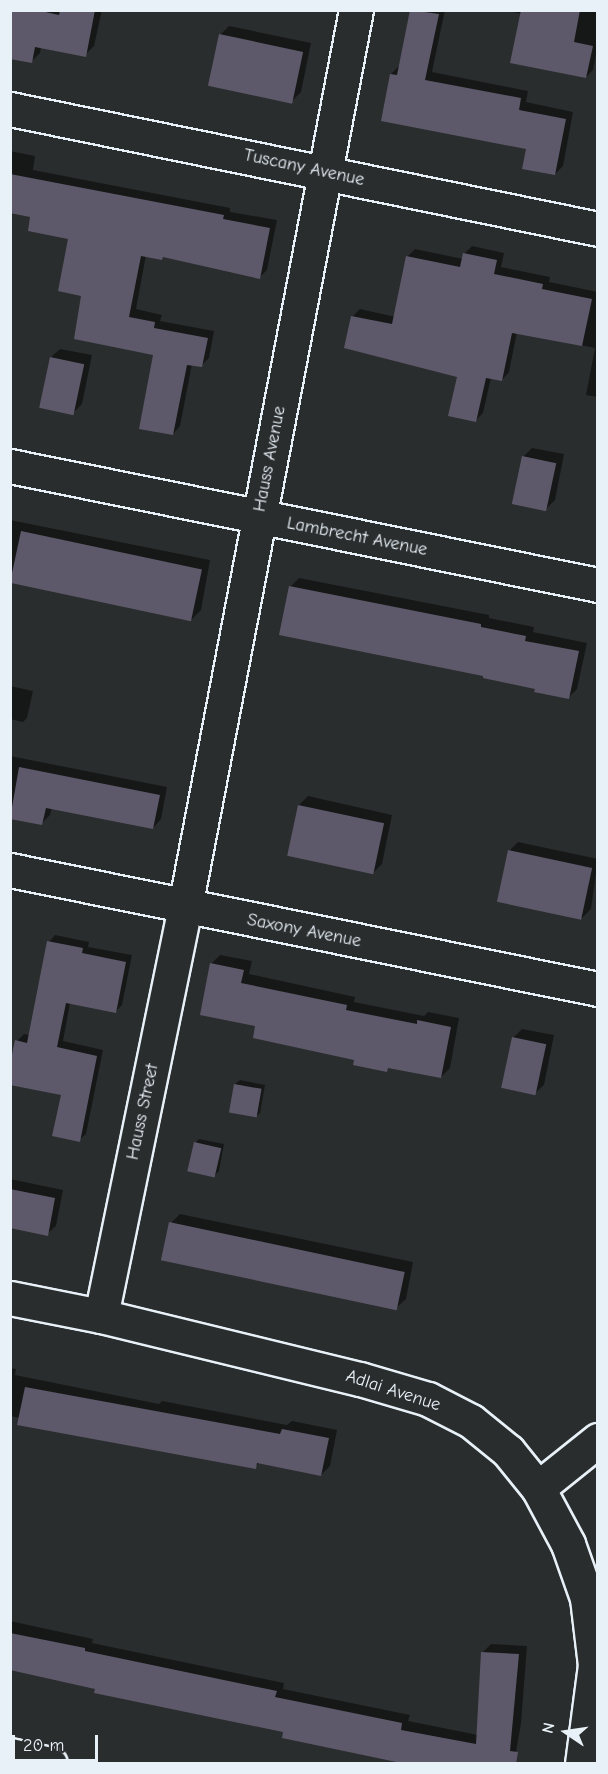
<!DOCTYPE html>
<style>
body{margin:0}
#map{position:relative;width:608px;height:1774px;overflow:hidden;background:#2a2d2e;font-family:"Comic Neue",sans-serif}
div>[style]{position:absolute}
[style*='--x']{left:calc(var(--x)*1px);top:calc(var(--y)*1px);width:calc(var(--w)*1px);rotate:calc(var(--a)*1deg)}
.shadow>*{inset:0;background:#0007}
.building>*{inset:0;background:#5e596a;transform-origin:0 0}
.roads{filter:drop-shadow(2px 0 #e8f1f8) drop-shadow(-2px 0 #e8f1f8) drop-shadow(0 2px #e8f1f8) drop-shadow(0 -2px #e8f1f8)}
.street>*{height:33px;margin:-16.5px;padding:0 16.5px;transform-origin:16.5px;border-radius:16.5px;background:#2a2d2e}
span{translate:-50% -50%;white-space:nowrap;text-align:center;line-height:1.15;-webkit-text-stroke:4.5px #2a2d2e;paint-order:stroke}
.street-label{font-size:18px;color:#e8f1f8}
.frame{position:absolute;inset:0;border:12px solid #e8f1f8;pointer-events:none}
.north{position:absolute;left:536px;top:1702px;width:60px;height:60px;-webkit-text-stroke:4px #2a2d2e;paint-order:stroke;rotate:283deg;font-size:16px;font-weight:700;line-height:24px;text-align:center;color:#e8f1f8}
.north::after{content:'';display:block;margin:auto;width:21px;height:27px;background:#e8f1f8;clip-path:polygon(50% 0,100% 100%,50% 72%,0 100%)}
.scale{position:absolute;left:12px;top:1735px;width:86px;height:27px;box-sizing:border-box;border:3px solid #e8f1f8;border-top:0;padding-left:8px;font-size:18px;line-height:21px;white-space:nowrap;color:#e8f1f8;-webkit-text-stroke:4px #2a2d2e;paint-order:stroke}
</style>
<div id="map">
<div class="shadow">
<i style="clip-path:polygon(10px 10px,102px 10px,94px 46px,85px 55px,41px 47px,40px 53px,31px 62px)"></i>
<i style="clip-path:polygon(412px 10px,445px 10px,432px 72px,528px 91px,526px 102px,573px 112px,563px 166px,555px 174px,527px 148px,391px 74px,399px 66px)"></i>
<i style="clip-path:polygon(504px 10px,598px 10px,598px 45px,593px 70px,586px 77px,522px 14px)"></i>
<i style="clip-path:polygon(229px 26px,311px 43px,301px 92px,292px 101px,220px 35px)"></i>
<i style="clip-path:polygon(10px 151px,35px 156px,33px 170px,230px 208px,230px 212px,277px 220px,267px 270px,260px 277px,165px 256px,162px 258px,146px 255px,136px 309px,162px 315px,160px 321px,214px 331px,209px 358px,201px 366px,192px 364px,180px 426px,173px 434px,155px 353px,83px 295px,70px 238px,32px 216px,10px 212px)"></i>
<i style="clip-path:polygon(472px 246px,504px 253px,501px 267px,550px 277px,549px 282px,598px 292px,598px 397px,586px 395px,595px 348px,517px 332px,509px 372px,502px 380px,491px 378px,483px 413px,476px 420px,458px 376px,352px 317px,360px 309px,396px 317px,408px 256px,415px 249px,463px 259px,464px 254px)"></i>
<i style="clip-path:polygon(60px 349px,92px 355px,82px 404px,73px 413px,51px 357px)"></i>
<i style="clip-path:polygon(532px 448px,564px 454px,555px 500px,546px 509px,523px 457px)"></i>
<i style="clip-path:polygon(10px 520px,210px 560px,201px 610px,192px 619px,10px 582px)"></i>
<i style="clip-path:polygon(299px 578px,489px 615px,489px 618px,534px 627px,533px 632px,587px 643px,577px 689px,568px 698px,485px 674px,290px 587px)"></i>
<i style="clip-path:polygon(10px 686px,33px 691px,27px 718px,23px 722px,10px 719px)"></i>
<i style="clip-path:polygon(10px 756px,167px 787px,161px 819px,153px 828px,52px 807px,50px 815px,42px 823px,10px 817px)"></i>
<i style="clip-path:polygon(308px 796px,392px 815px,382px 864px,373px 873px,290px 855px,299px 805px)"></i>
<i style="clip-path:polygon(518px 842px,598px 859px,591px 909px,582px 918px,509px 851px)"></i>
<i style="clip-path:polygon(55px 935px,89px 942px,88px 947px,132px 955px,122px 1005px,115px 1012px,70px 1003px,63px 1041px,103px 1050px,86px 1134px,79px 1140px,63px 1094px,17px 1041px,24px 1034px,30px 1035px,49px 942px)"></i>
<i style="clip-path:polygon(220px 955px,252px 961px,249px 974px,355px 997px,354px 1002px,424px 1016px,428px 1012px,459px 1018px,450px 1068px,441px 1077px,390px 1067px,386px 1070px,257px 1024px,211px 964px)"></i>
<i style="clip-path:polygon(522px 1029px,554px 1035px,544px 1085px,535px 1093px,513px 1038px)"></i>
<i style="clip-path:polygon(240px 1080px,265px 1085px,260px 1113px,255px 1117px,235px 1084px)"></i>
<i style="clip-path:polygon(199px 1139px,224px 1144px,219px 1171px,214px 1176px,195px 1143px)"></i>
<i style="clip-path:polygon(10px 1179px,63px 1190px,56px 1226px,47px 1234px,10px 1227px)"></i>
<i style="clip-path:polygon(180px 1214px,413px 1262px,406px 1299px,397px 1307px,171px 1223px)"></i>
<i style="clip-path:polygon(10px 1368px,16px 1369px,15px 1375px,159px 1404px,162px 1401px,287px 1425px,292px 1421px,337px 1430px,330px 1466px,321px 1475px,260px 1462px,255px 1467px,19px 1424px,20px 1418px,10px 1416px)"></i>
<i style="clip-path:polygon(10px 1621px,93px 1639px,92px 1643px,284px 1683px,283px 1689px,410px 1715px,408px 1721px,478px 1735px,483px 1652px,491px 1644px,527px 1646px,521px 1723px,514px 1764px,285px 1731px,10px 1669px)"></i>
</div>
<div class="building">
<i style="clip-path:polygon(10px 10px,36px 10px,59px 15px,60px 10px,95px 10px,86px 57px,35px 47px,32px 63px,10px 59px)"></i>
<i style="clip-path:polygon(410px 10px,439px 14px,425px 80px,521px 98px,519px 110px,566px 119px,555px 175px,522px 169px,526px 149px,381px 121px,390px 74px,397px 75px)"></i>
<i style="clip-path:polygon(521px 10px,580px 10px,574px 42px,593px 46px,586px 78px,510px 63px)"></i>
<i style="left:219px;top:34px;width:86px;height:53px;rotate:12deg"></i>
<i style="clip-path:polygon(10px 174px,224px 215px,223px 219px,270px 228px,260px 279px,163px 257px,162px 260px,141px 256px,129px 317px,155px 322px,154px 328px,208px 338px,202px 367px,187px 365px,173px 435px,139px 429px,153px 355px,74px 339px,81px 296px,58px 291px,68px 239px,28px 231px,30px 217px,10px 213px)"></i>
<i style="clip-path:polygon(463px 253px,497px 260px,494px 274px,543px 284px,542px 289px,592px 299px,582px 346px,512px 333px,502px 381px,486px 378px,476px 422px,448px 416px,457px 377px,344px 348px,351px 316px,392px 324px,406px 256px,460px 267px)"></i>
<i style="left:50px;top:357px;width:35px;height:52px;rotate:12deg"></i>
<i style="left:522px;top:456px;width:35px;height:49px;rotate:12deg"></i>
<i style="left:21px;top:531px;width:185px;height:53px;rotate:12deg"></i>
<i style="clip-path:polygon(289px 586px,481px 624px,481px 627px,526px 636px,525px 641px,579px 651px,569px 699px,534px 692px,535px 689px,483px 678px,483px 676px,279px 635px)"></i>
<i style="clip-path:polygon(19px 767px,160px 795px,153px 829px,46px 808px,42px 825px,10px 819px)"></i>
<i style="left:298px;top:805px;width:88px;height:52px;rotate:12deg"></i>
<i style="left:508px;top:850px;width:86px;height:53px;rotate:12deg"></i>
<i style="clip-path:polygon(47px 941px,83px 948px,82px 953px,126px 962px,116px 1013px,66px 1003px,57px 1047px,97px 1056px,80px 1142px,52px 1136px,61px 1095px,10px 1085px,10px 1064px,15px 1040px,27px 1043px)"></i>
<i style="clip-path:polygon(210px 963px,244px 970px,241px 983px,347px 1005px,346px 1010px,417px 1024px,417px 1020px,451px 1027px,441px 1078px,388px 1068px,387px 1072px,353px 1065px,354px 1060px,253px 1038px,255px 1026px,200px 1015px)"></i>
<i style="left:512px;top:1037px;width:35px;height:52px;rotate:12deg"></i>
<i style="left:234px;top:1084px;width:28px;height:29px;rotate:10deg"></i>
<i style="left:194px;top:1142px;width:28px;height:30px;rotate:13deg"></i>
<i style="clip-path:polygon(10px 1189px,55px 1198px,48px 1236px,10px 1228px)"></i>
<i style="left:169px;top:1222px;width:241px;height:39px;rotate:12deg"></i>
<i style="clip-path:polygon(25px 1387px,280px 1434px,282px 1429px,329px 1438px,321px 1476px,257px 1463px,256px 1469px,17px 1425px)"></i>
<i style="clip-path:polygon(10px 1633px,85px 1648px,85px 1651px,277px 1691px,275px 1697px,402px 1723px,401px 1730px,476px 1744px,481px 1652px,519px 1654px,510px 1751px,518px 1752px,516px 1764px,406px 1764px,282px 1738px,283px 1732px,94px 1693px,95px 1689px,10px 1670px)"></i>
</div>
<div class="roads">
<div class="street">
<i style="--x:10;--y:109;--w:600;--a:11.53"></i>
<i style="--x:10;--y:466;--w:600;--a:11.44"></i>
<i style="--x:10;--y:870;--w:600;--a:11.44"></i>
<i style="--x:10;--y:1298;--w:93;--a:11.2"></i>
<i style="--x:101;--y:1316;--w:267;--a:13.7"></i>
<i style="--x:360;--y:1379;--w:71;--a:16.4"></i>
<i style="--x:428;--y:1399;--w:48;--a:27.1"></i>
<i style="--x:471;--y:1421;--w:48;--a:39"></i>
<i style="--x:508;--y:1451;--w:48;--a:51"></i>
<i style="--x:538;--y:1488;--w:64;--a:61.8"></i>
<i style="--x:568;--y:1544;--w:57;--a:70.6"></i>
<i style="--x:587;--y:1598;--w:67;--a:83.2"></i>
<i style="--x:595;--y:1665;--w:100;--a:97.5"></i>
<i style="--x:101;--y:1316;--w:418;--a:-78.4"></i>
<i style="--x:185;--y:907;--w:913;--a:-79.21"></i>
<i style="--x:538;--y:1488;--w:77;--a:-38.7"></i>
<i style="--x:10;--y:1755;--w:41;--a:12.7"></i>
</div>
</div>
<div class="street-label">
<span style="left:304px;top:168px;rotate:12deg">Tuscany Avenue</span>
<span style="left:270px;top:459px;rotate:-79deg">Hauss Avenue</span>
<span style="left:357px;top:537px;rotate:11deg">Lambrecht Avenue</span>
<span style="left:304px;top:931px;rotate:11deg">Saxony Avenue</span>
<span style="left:143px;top:1112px;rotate:-78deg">Hauss Street</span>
<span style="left:393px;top:1391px;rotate:18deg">Adlai Avenue</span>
</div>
<div class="frame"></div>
<div class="north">N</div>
<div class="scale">20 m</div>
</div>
